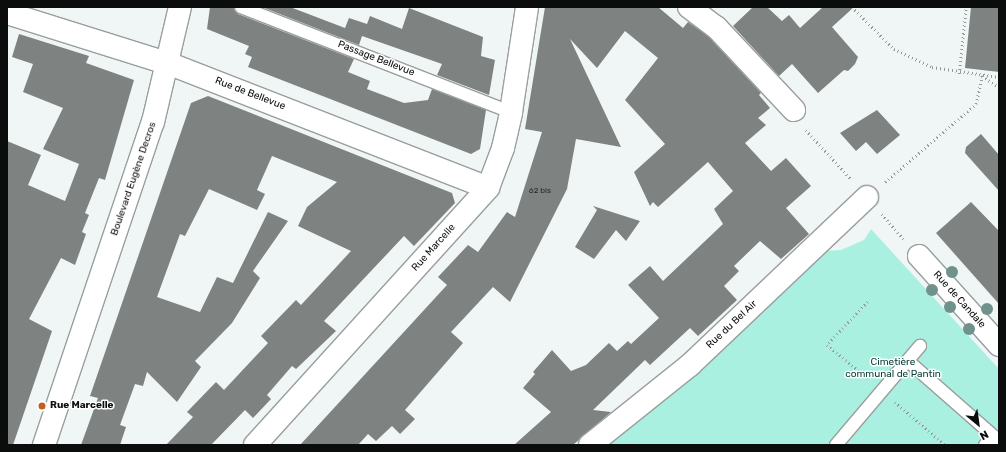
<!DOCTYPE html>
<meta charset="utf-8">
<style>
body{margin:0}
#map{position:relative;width:1006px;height:452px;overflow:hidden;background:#f0f6f5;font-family:Rubik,sans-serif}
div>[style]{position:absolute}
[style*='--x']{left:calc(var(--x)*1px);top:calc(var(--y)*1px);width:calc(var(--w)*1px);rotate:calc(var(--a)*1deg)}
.green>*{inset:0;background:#aaf0e0}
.building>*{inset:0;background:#7e8382}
.path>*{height:2.5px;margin-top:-1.25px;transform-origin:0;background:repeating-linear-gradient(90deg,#949897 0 1px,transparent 0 4px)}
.roads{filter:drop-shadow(1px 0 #999f9d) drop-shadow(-1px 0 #999f9d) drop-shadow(0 1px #999f9d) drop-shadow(0 -1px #999f9d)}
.lane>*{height:12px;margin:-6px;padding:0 6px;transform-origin:6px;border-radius:6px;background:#fff}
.street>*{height:22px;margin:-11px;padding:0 11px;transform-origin:11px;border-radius:11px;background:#fff}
.secondary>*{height:22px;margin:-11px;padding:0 11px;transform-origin:11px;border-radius:11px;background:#fff}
.trees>*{width:12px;height:12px;margin:-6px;border-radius:50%;background:#70928c}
.dots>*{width:11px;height:11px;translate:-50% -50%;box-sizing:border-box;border:2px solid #fff;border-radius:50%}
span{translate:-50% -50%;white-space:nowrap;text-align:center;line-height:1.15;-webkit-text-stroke:3px #fff;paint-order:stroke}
.number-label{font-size:8px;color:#282a2a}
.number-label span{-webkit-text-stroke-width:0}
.street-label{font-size:10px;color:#0b0d0d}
.park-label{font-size:10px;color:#084037}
.poi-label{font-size:10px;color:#0b0d0d;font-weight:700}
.left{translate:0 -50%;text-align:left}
.frame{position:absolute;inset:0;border:8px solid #0b0d0d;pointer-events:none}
.north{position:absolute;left:958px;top:404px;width:40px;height:40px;-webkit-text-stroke:3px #fff;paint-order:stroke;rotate:151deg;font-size:11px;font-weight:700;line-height:16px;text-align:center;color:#0b0d0d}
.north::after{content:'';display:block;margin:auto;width:14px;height:18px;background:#0b0d0d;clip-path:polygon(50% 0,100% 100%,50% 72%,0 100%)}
</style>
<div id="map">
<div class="green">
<i style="clip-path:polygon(871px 229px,999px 369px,999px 445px,604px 445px,641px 420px,682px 384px,824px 251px,841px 250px,864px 240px)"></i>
</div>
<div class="building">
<i style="clip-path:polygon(210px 7px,234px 7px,238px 14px,354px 59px,348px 72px,370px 81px,367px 89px,404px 103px,428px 100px,432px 89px,486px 110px,480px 149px,471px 154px,248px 67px,252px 57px,245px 54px,249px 46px,207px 29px)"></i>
<i style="clip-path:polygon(262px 7px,290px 7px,345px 28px,349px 18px,367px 24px,370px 16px,402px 29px,409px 8px,437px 19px,483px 37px,481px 56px,495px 60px,489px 95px,437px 75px,442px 64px,362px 36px,359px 45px)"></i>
<i style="clip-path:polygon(545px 7px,658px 7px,683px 28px,688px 22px,708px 36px,761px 93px,759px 95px,770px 108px,758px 118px,766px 125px,745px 143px,771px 171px,786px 158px,811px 186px,786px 208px,809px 234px,781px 259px,760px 241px,734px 266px,739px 271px,724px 286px,737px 300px,698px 336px,690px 328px,650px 365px,645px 360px,593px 410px,611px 412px,573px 445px,514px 445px,551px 412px,523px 388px,535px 374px,533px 372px,552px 350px,571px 371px,586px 365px,609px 343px,617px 351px,628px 341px,631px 344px,659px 318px,628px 285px,650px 266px,663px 281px,723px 224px,714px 209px,733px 191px,708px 162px,658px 207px,653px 202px,650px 206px,634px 172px,665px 144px,625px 100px,658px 58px,625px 31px,597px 68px,570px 39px,621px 147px,576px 139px,567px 189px,510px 302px,493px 287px,451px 332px,463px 343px,405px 410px,415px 419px,400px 434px,392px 426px,376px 441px,368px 434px,358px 445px,300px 445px,447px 285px,438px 277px,468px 245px,478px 252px,507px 212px,515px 217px,542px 132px,525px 129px)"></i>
<i style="clip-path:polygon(753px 7px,767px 7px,782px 21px,789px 15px,800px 28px,823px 7px,854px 7px,832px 27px,858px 57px,855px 64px,848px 71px,844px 70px,818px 93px,792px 64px,779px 76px,733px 26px)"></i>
<i style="clip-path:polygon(971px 7px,999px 7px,999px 72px,965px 68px)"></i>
<i style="clip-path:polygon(19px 34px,89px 56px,86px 63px,134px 80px,105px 180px,99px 178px,85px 213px,89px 215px,82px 232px,86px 234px,75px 265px,61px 258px,29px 319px,52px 331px,13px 445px,7px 445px,7px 141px,41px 155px,28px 185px,65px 201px,79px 164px,43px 149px,63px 108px,23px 92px,33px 64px,12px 57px)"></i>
<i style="clip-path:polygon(208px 96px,452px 193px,455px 203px,414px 246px,404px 236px,324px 321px,336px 331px,296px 369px,292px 366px,267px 395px,271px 399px,253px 418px,245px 410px,211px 445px,166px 445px,193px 417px,187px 412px,216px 382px,224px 390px,268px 343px,261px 336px,296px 300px,301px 305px,351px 251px,298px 226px,307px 207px,337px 182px,272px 156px,257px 190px,265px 194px,257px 210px,209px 189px,185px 236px,180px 234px,157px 297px,200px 312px,217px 277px,233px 283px,268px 212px,288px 221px,253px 271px,260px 278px,232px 323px,195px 361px,201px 367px,177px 402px,147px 372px,143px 386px,135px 384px,120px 425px,126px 427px,120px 445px,81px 445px,98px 398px,90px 396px,191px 103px)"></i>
<i style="clip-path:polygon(877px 110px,900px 135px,877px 154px,866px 142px,856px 151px,840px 133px)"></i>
<i style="clip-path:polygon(981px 134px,999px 155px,999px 191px,965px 153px,966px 147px)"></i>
<i style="clip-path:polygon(971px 202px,999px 231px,999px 304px,936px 233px)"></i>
<i style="clip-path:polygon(593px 206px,640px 221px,626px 241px,616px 230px,594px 259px,575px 247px,597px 210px)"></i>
</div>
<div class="path">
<i style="--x:852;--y:7;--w:59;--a:45"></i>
<i style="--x:894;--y:49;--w:42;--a:25.3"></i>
<i style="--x:932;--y:67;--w:68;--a:8.5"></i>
<i style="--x:959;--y:74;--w:67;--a:-84"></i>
<i style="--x:806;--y:130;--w:68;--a:47.4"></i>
<i style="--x:885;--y:182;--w:120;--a:-40.6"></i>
<i style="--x:976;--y:104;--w:29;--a:-78"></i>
<i style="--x:982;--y:76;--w:20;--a:33"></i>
<i style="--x:882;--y:214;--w:33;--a:49"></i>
<i style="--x:868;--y:302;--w:59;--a:133.6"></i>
<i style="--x:827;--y:345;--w:54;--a:39"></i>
<i style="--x:895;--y:402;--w:66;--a:40.7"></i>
</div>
<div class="roads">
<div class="lane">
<i style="--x:241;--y:7;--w:290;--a:21.3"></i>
<i style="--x:908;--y:361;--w:121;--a:41.3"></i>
<i style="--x:836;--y:445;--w:130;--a:-49.7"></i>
<i style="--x:985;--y:445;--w:12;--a:-48"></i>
</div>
<div class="street">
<i style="--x:689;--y:7;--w:34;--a:37"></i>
<i style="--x:716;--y:27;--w:114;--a:46.8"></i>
<i style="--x:7;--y:13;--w:171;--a:17.4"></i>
<i style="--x:170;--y:64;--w:341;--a:21.3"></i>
<i style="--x:919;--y:256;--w:120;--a:48"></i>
<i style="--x:255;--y:445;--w:347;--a:-47.8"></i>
<i style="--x:488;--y:188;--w:43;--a:-69.4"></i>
<i style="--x:503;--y:148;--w:37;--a:-77"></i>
<i style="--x:511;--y:112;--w:106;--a:-81.3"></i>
<i style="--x:590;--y:445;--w:128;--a:-38.7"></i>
<i style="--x:690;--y:365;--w:244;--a:-43.5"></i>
</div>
<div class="secondary">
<i style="--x:44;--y:445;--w:341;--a:-71.4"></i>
<i style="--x:153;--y:122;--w:118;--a:-76.8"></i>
</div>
</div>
<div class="trees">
<i style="left:952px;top:272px"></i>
<i style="left:932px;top:290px"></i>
<i style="left:950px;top:307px"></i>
<i style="left:987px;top:309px"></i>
<i style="left:969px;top:329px"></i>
</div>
<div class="dots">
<i style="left:42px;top:406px;background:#c0601e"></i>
</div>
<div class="number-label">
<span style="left:540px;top:191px">62 bis</span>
</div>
<div class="street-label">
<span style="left:376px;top:59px;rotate:21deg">Passage Bellevue</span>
<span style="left:250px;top:94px;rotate:21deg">Rue de Bellevue</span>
<span style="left:134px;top:179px;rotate:-71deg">Boulevard Eugène Decros</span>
<span style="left:434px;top:248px;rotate:-48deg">Rue Marcelle</span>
<span style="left:959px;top:300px;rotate:48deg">Rue de Candale</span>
<span style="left:732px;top:325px;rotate:-43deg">Rue du Bel Air</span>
</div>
<div class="park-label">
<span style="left:893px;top:368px">Cimetière<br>communal de Pantin</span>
</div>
<div class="poi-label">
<span class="left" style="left:50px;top:406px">Rue Marcelle</span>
</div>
<div class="frame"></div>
<div class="north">N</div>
</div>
